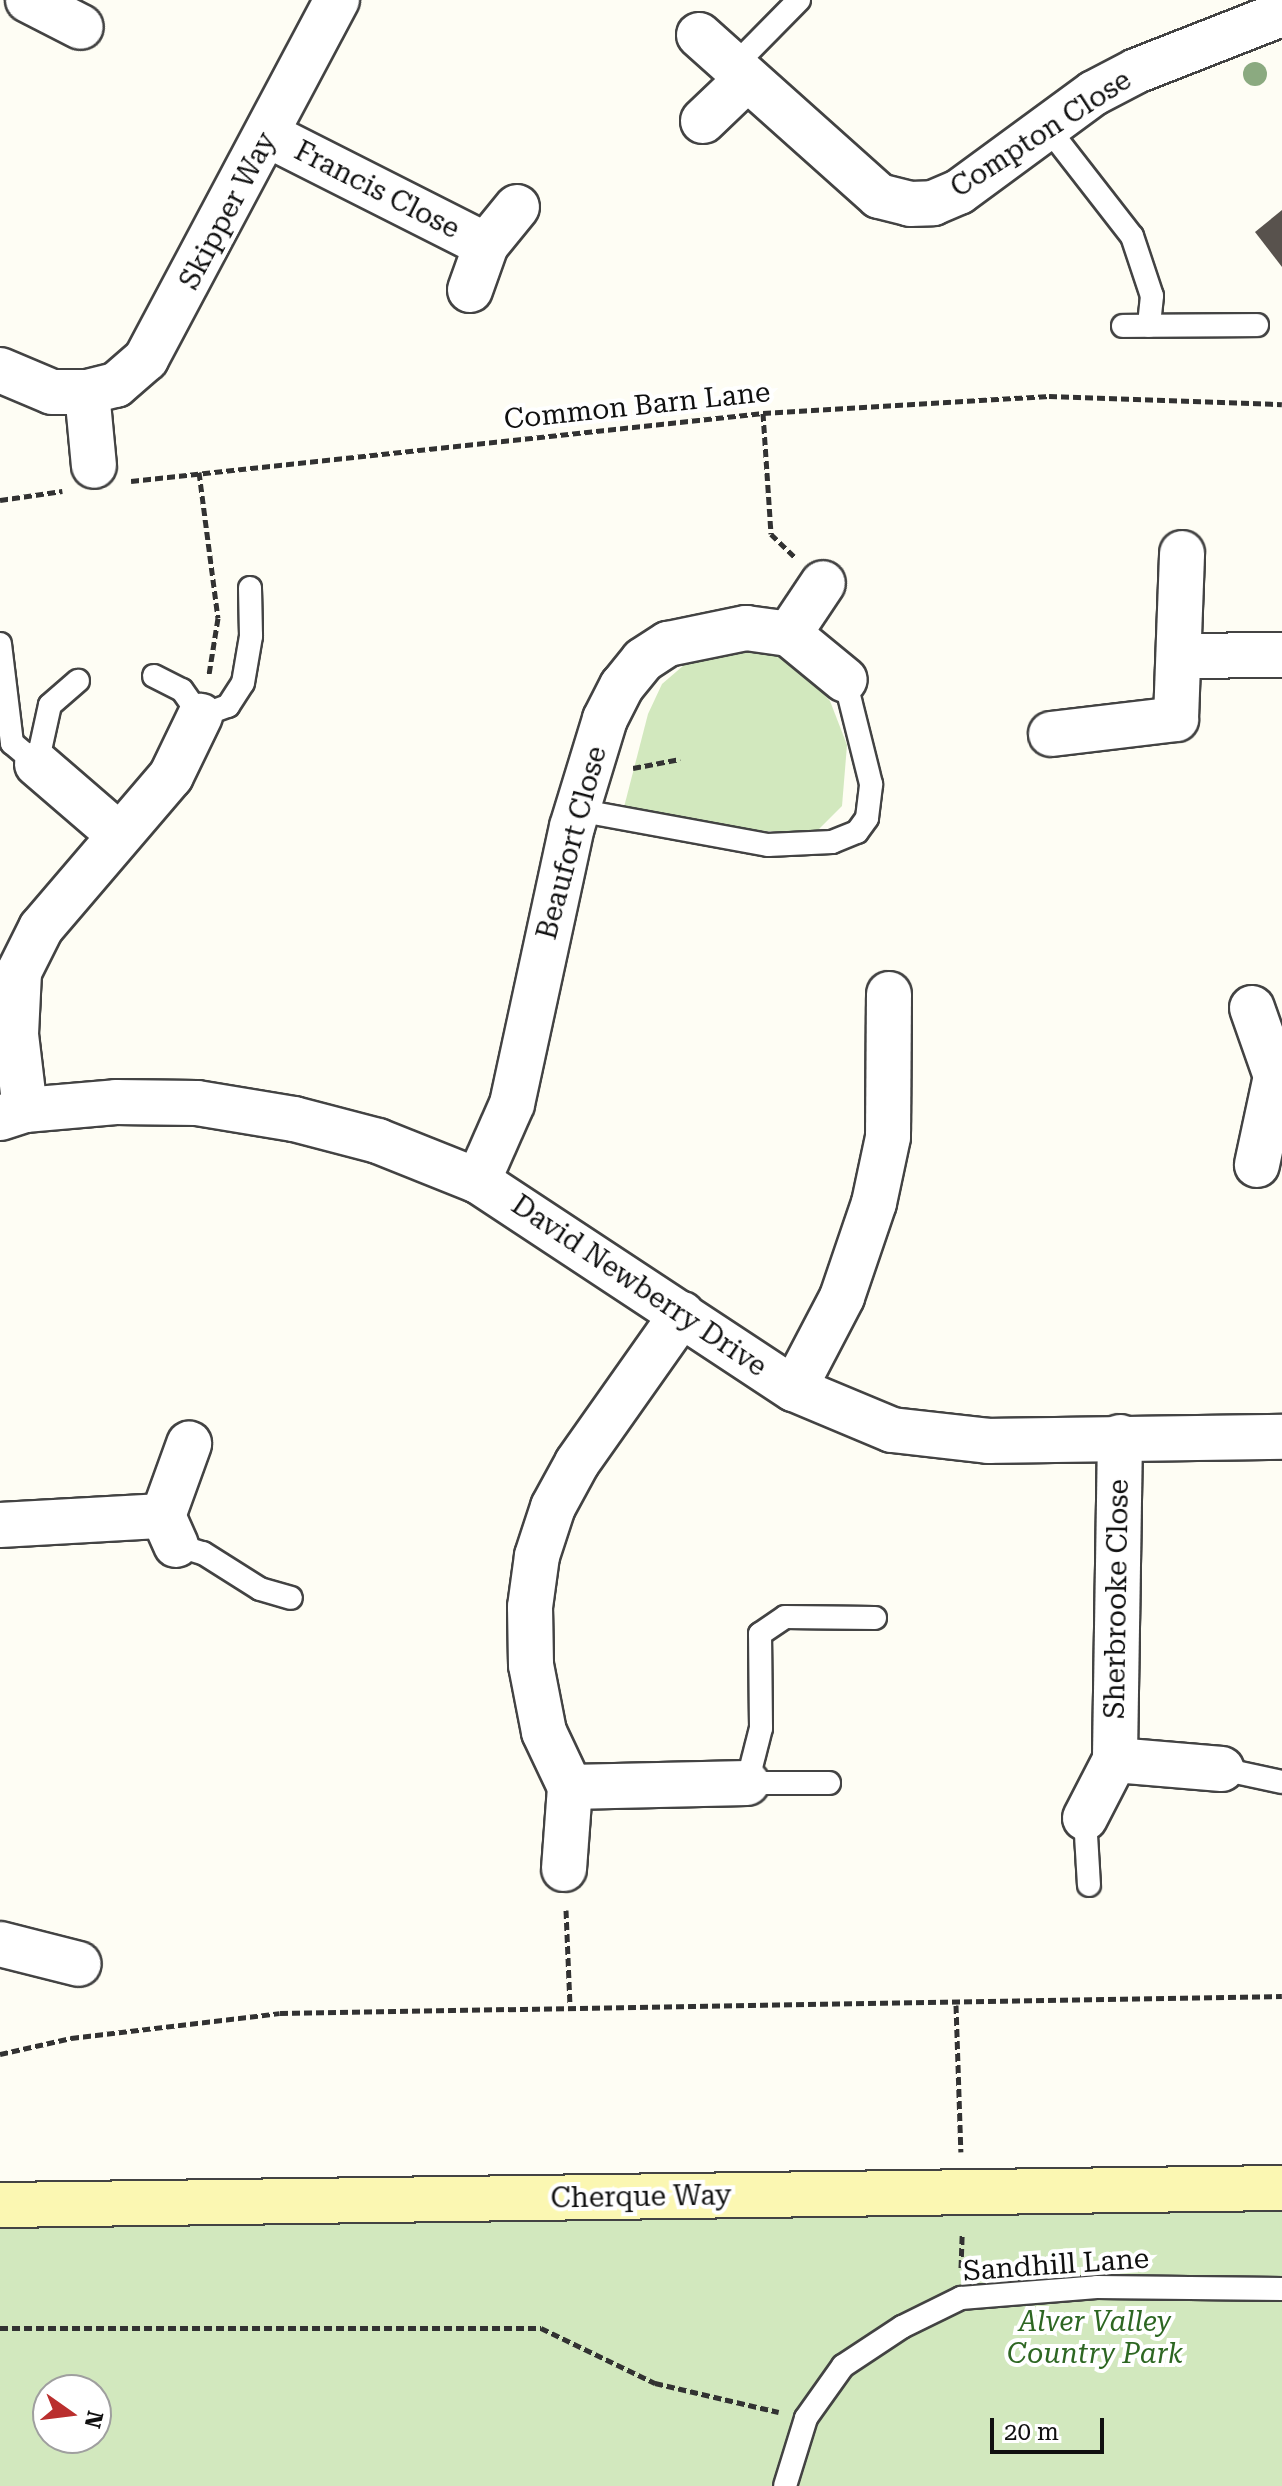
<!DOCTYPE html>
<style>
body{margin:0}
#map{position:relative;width:1282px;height:2486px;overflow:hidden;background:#fefdf4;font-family:"Roboto Serif",serif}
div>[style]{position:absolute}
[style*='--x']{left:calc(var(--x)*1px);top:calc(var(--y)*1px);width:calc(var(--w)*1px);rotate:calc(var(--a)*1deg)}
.green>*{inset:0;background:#d2e8be}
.building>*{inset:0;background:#58524d}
.path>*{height:5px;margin-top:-2.5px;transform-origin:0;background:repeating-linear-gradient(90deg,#323232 0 8px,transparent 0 12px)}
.roads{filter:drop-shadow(2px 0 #434343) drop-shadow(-2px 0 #434343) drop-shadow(0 2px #434343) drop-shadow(0 -2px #434343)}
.lane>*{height:22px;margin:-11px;padding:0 11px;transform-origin:11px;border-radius:11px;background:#fff}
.street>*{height:44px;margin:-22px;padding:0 22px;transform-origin:22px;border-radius:22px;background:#fff}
.secondary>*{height:44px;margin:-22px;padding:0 22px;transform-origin:22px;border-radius:22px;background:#fbf7b2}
.trees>*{width:24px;height:24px;margin:-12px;border-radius:50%;background:#8baa80}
span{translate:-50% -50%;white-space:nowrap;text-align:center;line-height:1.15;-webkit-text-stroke:8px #fff;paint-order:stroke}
.street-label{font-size:28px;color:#101010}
.park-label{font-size:28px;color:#2d6622;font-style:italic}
.north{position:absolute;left:32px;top:2374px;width:80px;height:80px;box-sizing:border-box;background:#fff;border:2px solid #9f9f9f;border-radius:50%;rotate:104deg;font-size:22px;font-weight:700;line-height:32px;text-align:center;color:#101010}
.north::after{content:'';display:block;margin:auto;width:28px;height:36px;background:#ba2f2e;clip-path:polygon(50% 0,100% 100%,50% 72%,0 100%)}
.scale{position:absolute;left:990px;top:2418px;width:114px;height:36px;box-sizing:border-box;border:4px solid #101010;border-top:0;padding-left:10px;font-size:24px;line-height:28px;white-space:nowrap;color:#101010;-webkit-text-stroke:6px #fff;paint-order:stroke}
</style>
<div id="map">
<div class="green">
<i style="clip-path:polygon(740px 642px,788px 655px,830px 701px,847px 745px,842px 806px,815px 833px,721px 829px,623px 811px,648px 714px,662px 684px,691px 659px)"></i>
<i style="clip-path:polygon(evenodd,1282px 2188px,1282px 2486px,0 2486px,0 2205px,1282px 2188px,48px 2390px,96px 2390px,96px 2438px,48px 2438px,48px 2390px)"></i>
</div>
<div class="building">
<i style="clip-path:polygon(1282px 210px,1282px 267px,1255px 232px)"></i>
</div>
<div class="path">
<i style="--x:763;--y:413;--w:121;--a:86.2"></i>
<i style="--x:771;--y:534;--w:33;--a:44"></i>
<i style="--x:199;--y:472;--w:147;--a:82.6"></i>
<i style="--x:218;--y:618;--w:57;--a:99.1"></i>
<i style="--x:131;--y:481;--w:636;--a:-6.14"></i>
<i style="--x:763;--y:413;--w:287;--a:-3.4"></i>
<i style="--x:1049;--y:396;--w:233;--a:2"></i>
<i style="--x:0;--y:500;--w:63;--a:-8.3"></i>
<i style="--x:633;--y:768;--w:48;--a:-10.8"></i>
<i style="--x:566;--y:1910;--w:95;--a:87.6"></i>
<i style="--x:956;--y:2005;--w:147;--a:88.1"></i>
<i style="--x:0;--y:2054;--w:73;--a:-12.7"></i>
<i style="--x:71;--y:2038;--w:210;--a:-6.8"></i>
<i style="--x:280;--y:2013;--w:1002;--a:-0.97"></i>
<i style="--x:961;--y:2268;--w:34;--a:-88"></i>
<i style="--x:0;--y:2328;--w:541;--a:0"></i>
<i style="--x:541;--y:2328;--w:127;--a:25.8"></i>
<i style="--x:655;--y:2383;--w:127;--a:13.2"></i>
</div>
<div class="roads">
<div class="lane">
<i style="--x:733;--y:67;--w:94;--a:-45.4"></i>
<i style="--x:1047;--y:127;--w:138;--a:52.1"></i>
<i style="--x:1132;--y:236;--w:63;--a:71.6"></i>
<i style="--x:1152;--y:296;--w:30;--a:96"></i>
<i style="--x:1123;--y:326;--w:134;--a:-0.4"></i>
<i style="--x:0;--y:644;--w:100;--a:83.1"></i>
<i style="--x:12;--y:743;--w:33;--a:40"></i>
<i style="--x:37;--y:764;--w:60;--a:-77.6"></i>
<i style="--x:50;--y:705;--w:37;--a:-41"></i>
<i style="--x:154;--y:676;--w:31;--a:27"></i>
<i style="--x:182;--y:690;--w:32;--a:55"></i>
<i style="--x:200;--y:716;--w:30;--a:-20"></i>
<i style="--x:228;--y:706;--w:27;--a:-57"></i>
<i style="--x:243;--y:683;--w:48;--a:-80.3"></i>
<i style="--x:251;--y:636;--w:48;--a:-91.2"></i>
<i style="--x:577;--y:810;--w:194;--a:10.4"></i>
<i style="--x:768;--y:845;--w:64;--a:-2.7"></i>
<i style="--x:832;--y:842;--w:27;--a:-22"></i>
<i style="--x:857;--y:832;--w:17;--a:-54"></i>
<i style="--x:867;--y:818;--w:34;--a:-83"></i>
<i style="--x:871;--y:784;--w:107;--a:-104"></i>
<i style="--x:176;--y:1545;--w:28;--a:17"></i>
<i style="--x:203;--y:1553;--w:67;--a:32.3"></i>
<i style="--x:260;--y:1589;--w:32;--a:16"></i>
<i style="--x:1222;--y:1769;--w:61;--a:12.2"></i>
<i style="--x:829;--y:1783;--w:82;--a:180"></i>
<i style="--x:747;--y:1783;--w:57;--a:-75.7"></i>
<i style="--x:761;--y:1728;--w:94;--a:-90.6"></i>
<i style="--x:760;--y:1634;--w:30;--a:-34"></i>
<i style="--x:785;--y:1617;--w:90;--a:0.6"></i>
<i style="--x:1085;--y:1818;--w:67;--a:86.6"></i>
<i style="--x:785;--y:2486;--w:71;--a:-72.8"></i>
<i style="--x:806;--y:2418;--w:64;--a:-54.6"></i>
<i style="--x:843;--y:2366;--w:71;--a:-33.5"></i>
<i style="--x:902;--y:2327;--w:66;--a:-26.2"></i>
<i style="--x:961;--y:2298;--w:136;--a:-4.6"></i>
<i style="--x:1097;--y:2287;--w:185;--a:0.6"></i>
</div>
<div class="street">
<i style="--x:28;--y:0;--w:59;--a:27"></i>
<i style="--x:699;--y:35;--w:241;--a:41.8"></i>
<i style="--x:879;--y:196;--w:32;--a:14"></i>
<i style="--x:910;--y:204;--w:23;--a:-2"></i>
<i style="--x:933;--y:203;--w:28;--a:-23"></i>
<i style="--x:959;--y:192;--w:167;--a:-36.3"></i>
<i style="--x:1094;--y:93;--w:47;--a:-27.6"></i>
<i style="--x:1136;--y:71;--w:148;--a:-21.4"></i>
<i style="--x:703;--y:121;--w:61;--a:-43.7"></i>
<i style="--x:268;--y:135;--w:244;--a:26.8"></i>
<i style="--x:470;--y:290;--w:48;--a:-70.4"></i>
<i style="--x:486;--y:245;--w:49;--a:-50.8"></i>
<i style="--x:0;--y:370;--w:56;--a:22.9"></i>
<i style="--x:52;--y:392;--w:35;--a:0"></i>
<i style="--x:87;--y:392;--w:30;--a:-14"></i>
<i style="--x:116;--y:385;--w:40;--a:-41"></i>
<i style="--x:146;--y:359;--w:407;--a:-62"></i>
<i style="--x:87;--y:392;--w:74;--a:84.6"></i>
<i style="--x:789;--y:634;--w:61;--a:-56.3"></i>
<i style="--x:1181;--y:656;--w:101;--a:-0.6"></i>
<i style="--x:1051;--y:734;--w:126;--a:-6.8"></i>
<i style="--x:1176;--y:719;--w:166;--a:-87.9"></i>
<i style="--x:37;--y:764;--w:107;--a:40.8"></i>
<i style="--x:1252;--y:1008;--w:72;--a:70.6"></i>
<i style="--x:1276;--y:1076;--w:91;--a:102.1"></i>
<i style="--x:25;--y:1110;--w:77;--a:-96.8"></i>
<i style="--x:16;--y:1034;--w:62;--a:-87.2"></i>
<i style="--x:19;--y:972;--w:49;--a:-63.4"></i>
<i style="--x:41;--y:928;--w:200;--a:-49.5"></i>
<i style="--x:171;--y:776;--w:67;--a:-64.2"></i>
<i style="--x:0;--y:1118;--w:26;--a:-18"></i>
<i style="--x:25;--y:1110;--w:91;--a:-5"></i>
<i style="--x:116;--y:1102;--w:81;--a:0.7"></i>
<i style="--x:197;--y:1103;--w:98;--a:9.4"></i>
<i style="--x:294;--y:1119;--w:87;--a:14.7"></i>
<i style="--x:378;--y:1141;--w:108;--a:21.8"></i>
<i style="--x:478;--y:1181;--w:378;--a:33.4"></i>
<i style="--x:794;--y:1389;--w:106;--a:22.7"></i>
<i style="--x:892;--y:1430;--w:97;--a:6.5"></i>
<i style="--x:988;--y:1441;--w:294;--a:-0.8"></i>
<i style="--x:478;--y:1181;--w:84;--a:-66.2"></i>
<i style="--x:512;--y:1104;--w:283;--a:-77.8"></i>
<i style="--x:572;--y:827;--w:113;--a:-73"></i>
<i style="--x:605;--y:719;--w:37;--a:-63"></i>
<i style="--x:622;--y:686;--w:33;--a:-51"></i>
<i style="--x:643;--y:660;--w:30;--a:-33"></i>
<i style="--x:668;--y:644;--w:80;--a:-11.6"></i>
<i style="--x:746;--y:628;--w:43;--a:7.9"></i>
<i style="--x:789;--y:634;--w:72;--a:39.4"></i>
<i style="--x:682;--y:1314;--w:182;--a:125.2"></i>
<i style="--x:577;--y:1463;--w:50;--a:118.6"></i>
<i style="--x:553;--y:1507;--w:52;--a:108.1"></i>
<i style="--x:537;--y:1556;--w:51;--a:97.8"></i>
<i style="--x:530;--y:1607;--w:58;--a:89"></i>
<i style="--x:531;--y:1665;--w:68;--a:79"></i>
<i style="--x:544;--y:1732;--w:61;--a:64.7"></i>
<i style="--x:570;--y:1787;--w:177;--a:-1.3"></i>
<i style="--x:794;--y:1389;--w:104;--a:-62.4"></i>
<i style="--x:842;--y:1297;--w:99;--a:-71.2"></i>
<i style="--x:874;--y:1203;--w:67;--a:-78"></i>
<i style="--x:888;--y:1137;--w:143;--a:-89.6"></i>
<i style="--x:1120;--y:1437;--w:323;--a:90.9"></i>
<i style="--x:1115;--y:1760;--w:107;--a:4.8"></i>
<i style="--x:0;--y:1525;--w:163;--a:-3.2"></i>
<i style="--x:176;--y:1545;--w:32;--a:-114"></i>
<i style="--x:163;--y:1516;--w:77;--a:-70.1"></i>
<i style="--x:1085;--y:1818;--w:65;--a:-62.7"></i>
<i style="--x:564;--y:1869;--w:82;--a:-85.8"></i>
<i style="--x:0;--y:1944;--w:81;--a:14.2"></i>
</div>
<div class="secondary">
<i style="--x:0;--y:2205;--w:1282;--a:-0.76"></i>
</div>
</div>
<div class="trees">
<i style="left:1255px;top:74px"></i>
</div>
<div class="street-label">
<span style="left:1041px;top:134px;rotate:-33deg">Compton Close</span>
<span style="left:377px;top:190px;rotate:27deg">Francis Close</span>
<span style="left:228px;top:211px;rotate:-62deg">Skipper Way</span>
<span style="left:637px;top:406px;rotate:-6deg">Common Barn Lane</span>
<span style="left:572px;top:843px;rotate:-75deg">Beaufort Close</span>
<span style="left:639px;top:1286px;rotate:34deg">David Newberry Drive</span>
<span style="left:1117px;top:1599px;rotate:-89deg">Sherbrooke Close</span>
<span style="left:641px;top:2197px;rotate:-1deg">Cherque Way</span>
<span style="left:1056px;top:2265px;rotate:-4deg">Sandhill Lane</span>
</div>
<div class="park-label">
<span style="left:1095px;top:2338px">Alver Valley<br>Country Park</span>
</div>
<div class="north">N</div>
<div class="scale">20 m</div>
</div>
